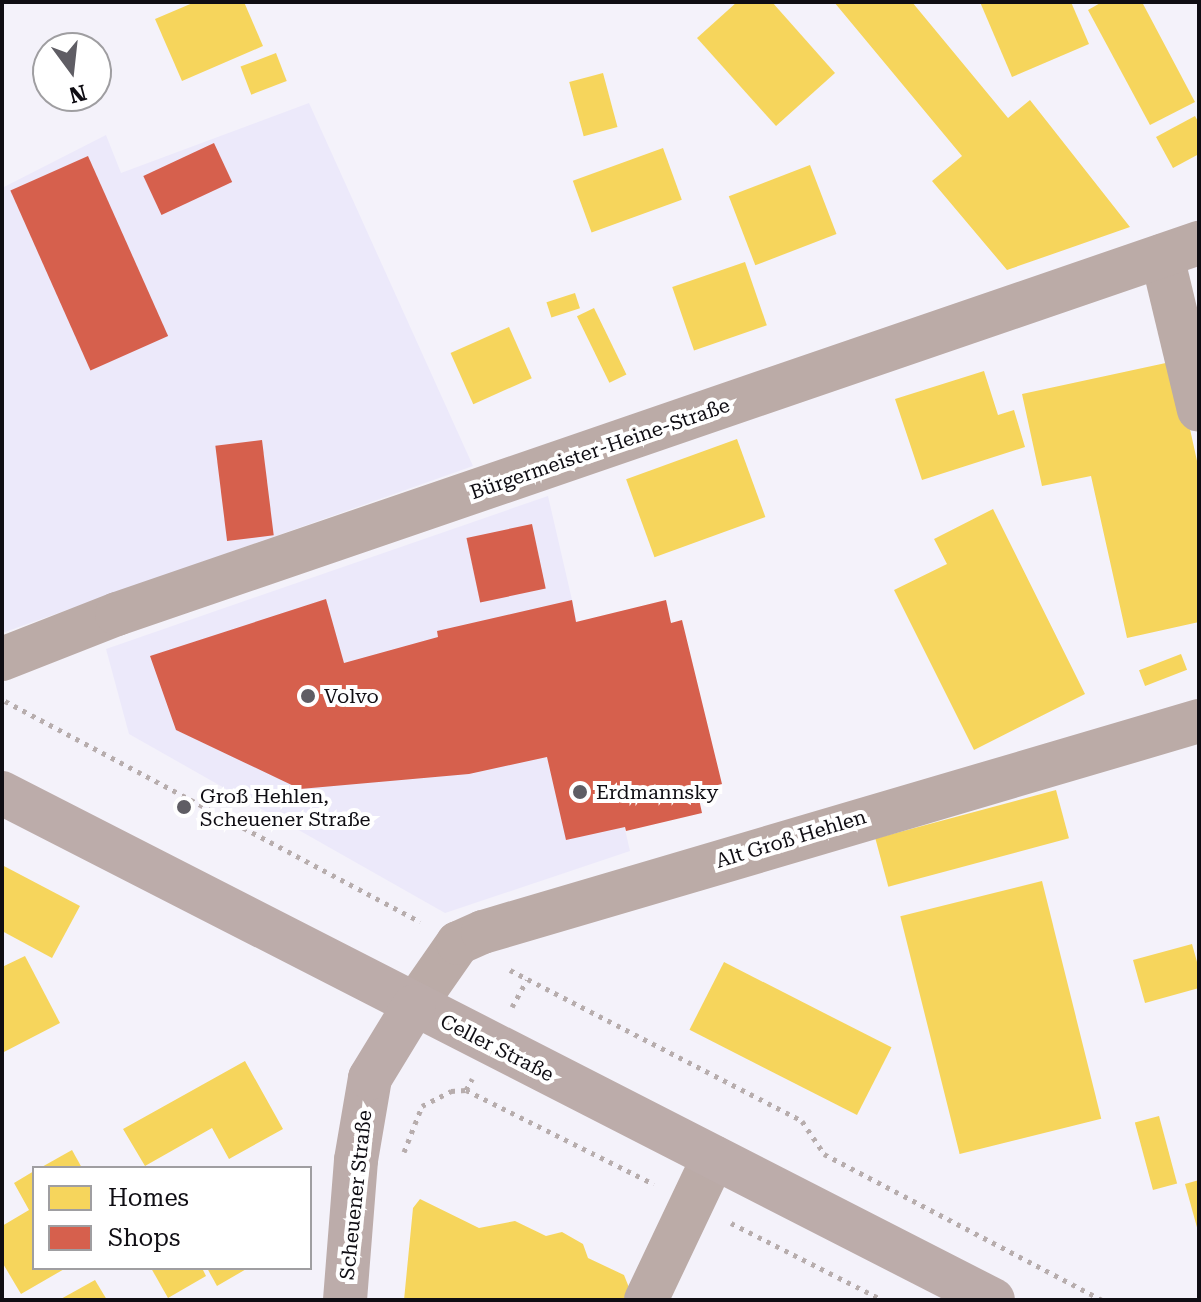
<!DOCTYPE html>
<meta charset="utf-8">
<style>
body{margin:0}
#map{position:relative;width:1201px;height:1302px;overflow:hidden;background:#f4f2fa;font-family:"Roboto Serif",serif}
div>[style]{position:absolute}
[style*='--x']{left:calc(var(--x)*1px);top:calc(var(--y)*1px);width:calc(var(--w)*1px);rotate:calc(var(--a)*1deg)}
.built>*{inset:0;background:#ece9fa}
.homes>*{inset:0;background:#f6d55c;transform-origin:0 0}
.shops>*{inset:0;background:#d6604d;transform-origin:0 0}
.path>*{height:5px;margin-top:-2.5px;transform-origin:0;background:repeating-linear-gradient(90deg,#b7adad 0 4px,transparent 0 10px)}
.minor>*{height:44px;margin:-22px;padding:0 22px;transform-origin:22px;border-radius:22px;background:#bbaba7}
.major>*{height:44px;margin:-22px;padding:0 22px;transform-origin:22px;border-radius:22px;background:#bcacaa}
.dots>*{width:22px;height:22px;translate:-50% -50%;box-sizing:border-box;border:4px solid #fff;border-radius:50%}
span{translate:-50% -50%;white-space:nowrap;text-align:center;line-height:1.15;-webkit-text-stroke:8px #fff;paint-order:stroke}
.street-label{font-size:20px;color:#0f0d13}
.poi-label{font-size:20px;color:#0f0d13}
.left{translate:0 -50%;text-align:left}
.frame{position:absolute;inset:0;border:4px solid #0f0d13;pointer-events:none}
.legend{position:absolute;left:32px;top:1166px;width:280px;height:104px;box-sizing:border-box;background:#fff;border:2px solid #9f9ea1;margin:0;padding:10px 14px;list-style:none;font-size:24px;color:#0f0d13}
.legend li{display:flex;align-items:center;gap:16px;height:40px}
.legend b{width:40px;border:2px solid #9f9ea1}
.north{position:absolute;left:32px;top:32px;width:80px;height:80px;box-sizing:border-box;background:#fff;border:2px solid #9f9ea1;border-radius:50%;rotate:165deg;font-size:22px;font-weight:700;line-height:32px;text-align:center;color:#0f0d13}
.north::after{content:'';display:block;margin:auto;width:28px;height:36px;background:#5f5d64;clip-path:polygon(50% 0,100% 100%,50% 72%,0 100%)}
</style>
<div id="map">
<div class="built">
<i style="clip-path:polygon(309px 103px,473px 466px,2px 633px,2px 188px,106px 135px,121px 173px)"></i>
<i style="clip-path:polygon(548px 496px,630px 851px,445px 913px,129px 734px,106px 649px)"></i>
</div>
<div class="homes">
<i style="clip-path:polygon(195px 2px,244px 2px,263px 46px,182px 81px,155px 19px)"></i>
<i style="clip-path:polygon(737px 2px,772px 2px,835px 73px,776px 126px,697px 38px)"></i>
<i style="clip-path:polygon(834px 2px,912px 2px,1008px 118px,1030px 100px,1130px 227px,1007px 270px,932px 181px,962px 156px)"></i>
<i style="clip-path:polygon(980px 2px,1071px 2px,1089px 44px,1012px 77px)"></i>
<i style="clip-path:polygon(1102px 2px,1142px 2px,1195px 102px,1150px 125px,1088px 10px)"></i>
<i style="left:276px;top:53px;width:30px;height:38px;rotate:69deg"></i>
<i style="left:603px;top:73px;width:56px;height:35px;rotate:75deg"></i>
<i style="clip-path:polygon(1195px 116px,1199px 123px,1199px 154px,1173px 168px,1156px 137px)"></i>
<i style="left:663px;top:148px;width:55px;height:96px;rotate:70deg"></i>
<i style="left:810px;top:165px;width:74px;height:87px;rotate:69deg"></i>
<i style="left:745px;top:262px;width:67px;height:77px;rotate:71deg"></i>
<i style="left:575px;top:293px;width:16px;height:30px;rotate:72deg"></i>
<i style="left:594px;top:308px;width:74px;height:19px;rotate:64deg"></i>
<i style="left:509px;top:327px;width:56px;height:64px;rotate:66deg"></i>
<i style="clip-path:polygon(1175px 361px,1199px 470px,1199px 622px,1127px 638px,1091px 476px,1042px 486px,1022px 394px)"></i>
<i style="clip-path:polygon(984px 371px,998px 415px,1014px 410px,1025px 447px,922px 480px,895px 399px)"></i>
<i style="left:737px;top:439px;width:83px;height:118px;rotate:70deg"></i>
<i style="clip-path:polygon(993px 509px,1085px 694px,974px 750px,894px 590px,947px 564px,934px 539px)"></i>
<i style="left:1181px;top:654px;width:17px;height:45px;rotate:69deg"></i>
<i style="left:1056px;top:790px;width:50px;height:187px;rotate:75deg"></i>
<i style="clip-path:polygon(2px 865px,80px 906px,52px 958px,2px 931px)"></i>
<i style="left:1042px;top:881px;width:245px;height:146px;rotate:76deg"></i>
<i style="clip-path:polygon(1192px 944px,1199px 969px,1199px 988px,1145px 1003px,1133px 960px)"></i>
<i style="clip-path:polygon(25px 956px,60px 1023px,2px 1053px,2px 967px)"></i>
<i style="left:724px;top:962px;width:188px;height:76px;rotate:27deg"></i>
<i style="clip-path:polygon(245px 1061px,283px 1129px,229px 1159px,212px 1128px,145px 1166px,123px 1129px)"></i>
<i style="left:1159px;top:1116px;width:70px;height:25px;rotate:75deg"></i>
<i style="clip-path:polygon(72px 1150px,82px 1168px,40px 1168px)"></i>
<i style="clip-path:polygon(34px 1171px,34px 1268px,66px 1268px,21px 1294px,2px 1262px,2px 1226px,29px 1210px,14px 1183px)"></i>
<i style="clip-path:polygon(1199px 1180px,1199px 1231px,1198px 1231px,1185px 1184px)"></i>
<i style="clip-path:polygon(420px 1199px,479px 1228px,515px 1221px,546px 1236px,562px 1232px,583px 1244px,588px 1258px,624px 1275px,632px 1295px,629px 1300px,404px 1300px,413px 1208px)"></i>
<i style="clip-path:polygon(151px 1268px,202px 1268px,206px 1276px,168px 1298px)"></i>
<i style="clip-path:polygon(207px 1268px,248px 1268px,217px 1286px)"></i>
<i style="clip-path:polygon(95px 1280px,107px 1300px,59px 1300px)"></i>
</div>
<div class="shops">
<i style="left:214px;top:143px;width:43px;height:78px;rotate:65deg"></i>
<i style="left:88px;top:156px;width:197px;height:85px;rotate:66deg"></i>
<i style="left:262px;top:440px;width:96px;height:47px;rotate:83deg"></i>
<i style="left:532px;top:524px;width:66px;height:67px;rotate:78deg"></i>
<i style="clip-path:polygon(326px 599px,344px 663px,438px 637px,437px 631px,572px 600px,576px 622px,666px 600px,671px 623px,682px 620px,722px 784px,697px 790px,702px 813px,626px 831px,625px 827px,566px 840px,547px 757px,469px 774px,300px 789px,176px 730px,150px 656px)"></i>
</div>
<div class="path">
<i style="--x:5;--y:701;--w:470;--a:28"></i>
<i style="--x:510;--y:970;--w:329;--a:27.3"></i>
<i style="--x:802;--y:1121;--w:40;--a:56"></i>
<i style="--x:824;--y:1154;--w:314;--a:27.7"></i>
<i style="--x:512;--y:1007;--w:31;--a:-61"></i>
<i style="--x:466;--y:1090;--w:210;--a:26.6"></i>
<i style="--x:404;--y:1152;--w:49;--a:-68.6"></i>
<i style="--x:422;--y:1106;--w:33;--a:-27"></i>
<i style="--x:451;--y:1091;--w:15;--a:-4"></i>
<i style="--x:466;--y:1090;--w:13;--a:-61"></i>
<i style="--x:731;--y:1223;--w:170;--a:26.9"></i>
</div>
<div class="minor">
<i style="--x:1162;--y:256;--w:158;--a:76.5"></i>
<i style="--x:2;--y:659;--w:123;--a:-21.4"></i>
<i style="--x:117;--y:614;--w:1144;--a:-18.93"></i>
<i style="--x:414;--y:1006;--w:77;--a:-55.1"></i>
<i style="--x:458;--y:943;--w:27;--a:-24"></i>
<i style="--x:483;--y:932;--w:746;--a:-16.42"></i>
<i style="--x:646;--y:1300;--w:158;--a:-64.6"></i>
</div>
<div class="major">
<i style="--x:2;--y:793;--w:1113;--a:27.09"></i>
<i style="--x:345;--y:1300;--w:140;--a:-85.5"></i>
<i style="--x:356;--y:1160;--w:83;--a:-80.3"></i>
<i style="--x:370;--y:1078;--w:84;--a:-58.6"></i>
</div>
<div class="dots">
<i style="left:308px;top:696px;background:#5f5d64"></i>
<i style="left:580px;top:792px;background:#5f5d64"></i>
<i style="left:184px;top:807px;background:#5f5d64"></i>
</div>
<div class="street-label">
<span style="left:600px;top:449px;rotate:-19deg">Bürgermeister-Heine-Straße</span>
<span style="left:791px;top:839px;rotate:-17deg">Alt Groß Hehlen</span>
<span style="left:497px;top:1048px;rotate:27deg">Celler Straße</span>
<span style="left:356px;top:1195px;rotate:-84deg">Scheuener Straße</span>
</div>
<div class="poi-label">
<span class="left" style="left:324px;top:696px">Volvo</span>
<span class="left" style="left:596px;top:792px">Erdmannsky</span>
<span class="left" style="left:200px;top:808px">Groß Hehlen,<br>Scheuener Straße</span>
</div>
<div class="frame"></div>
<ul class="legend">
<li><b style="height:22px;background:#f6d55c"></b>Homes</li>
<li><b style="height:22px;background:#d6604d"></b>Shops</li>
</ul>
<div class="north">N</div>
</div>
